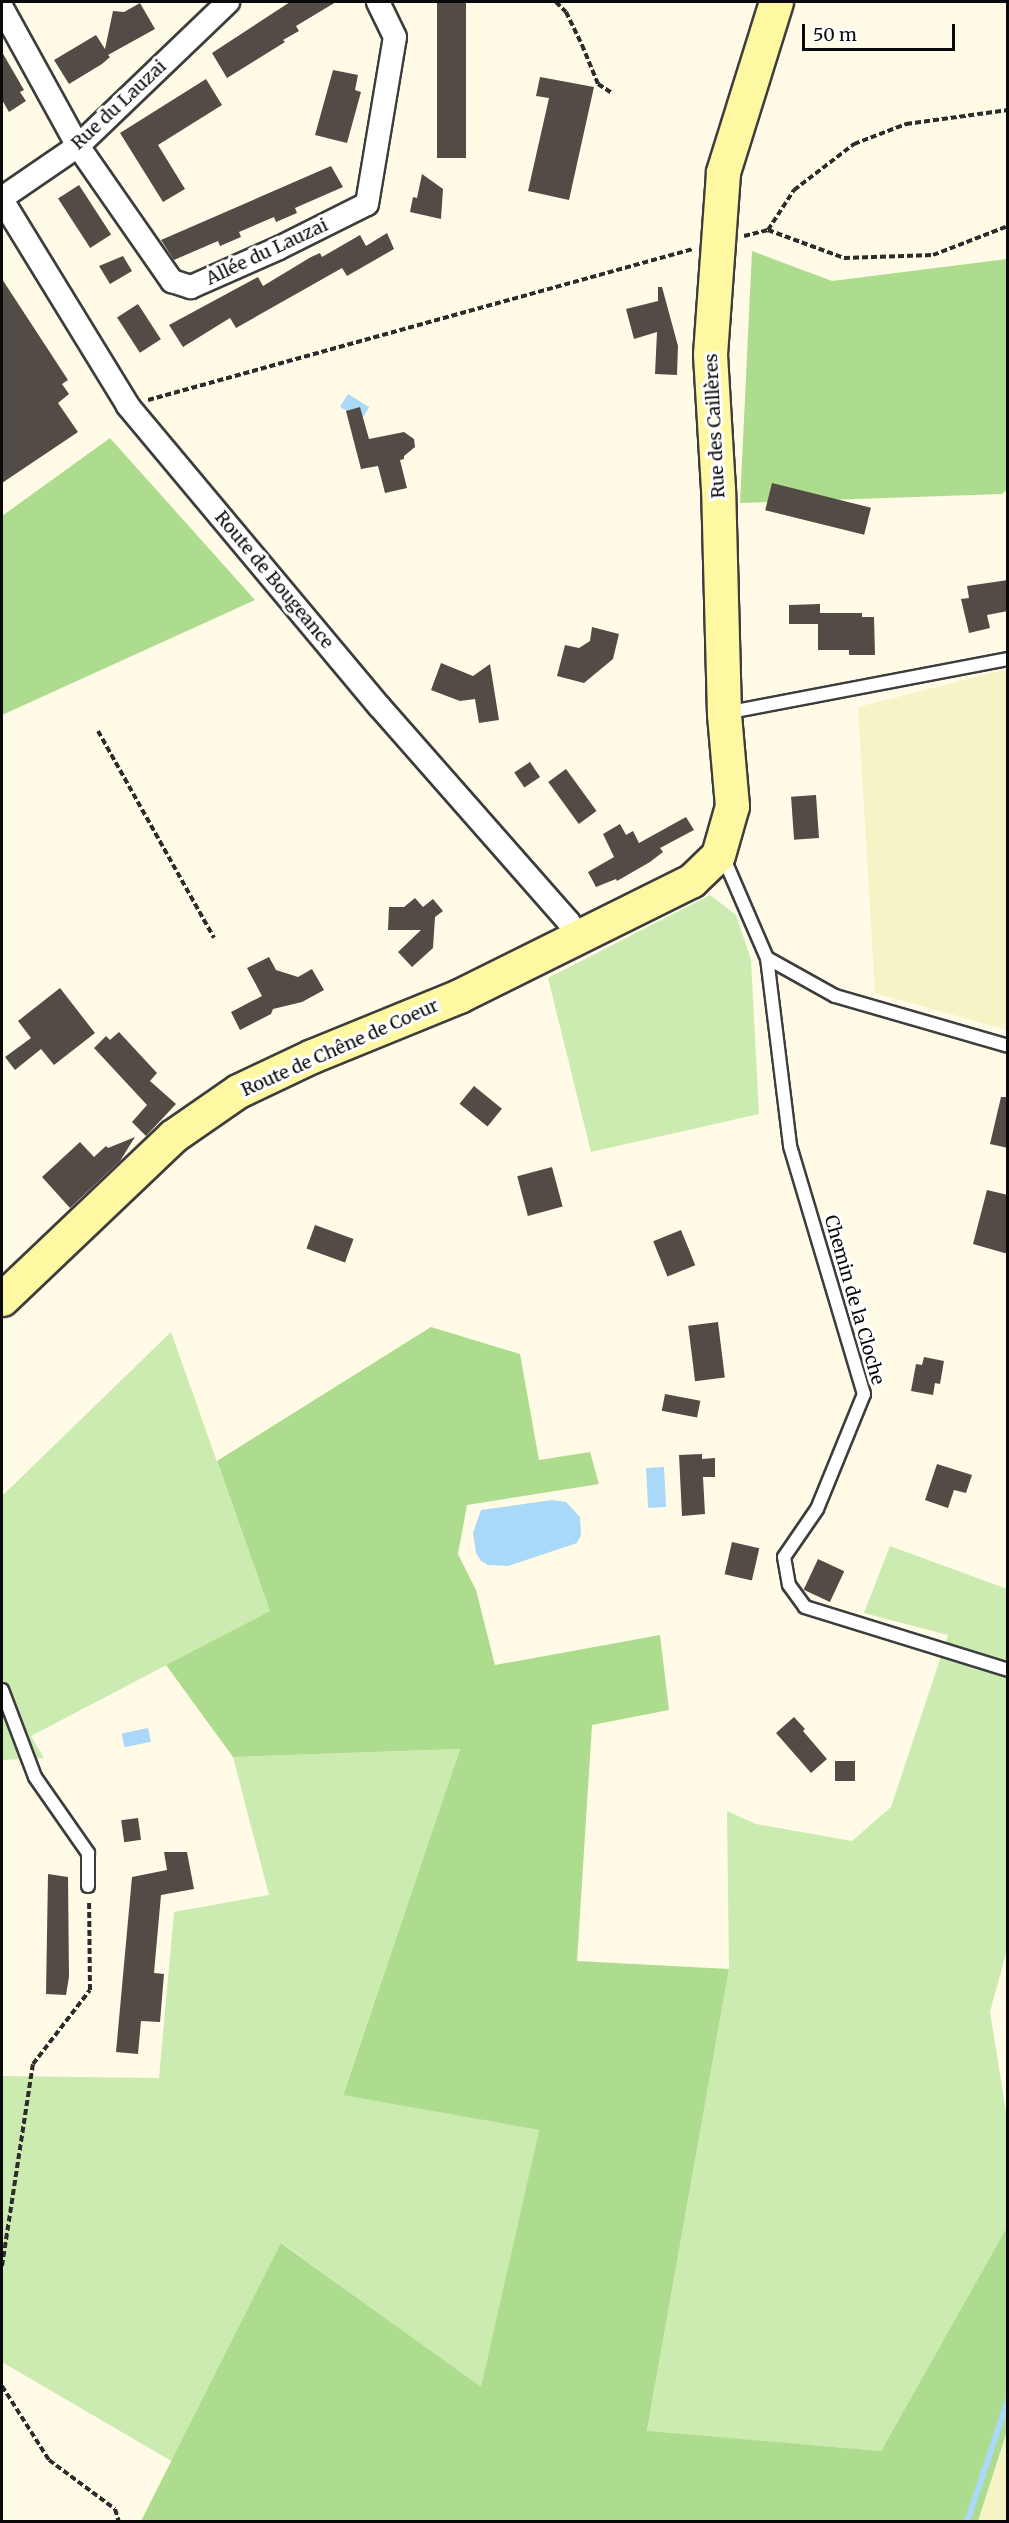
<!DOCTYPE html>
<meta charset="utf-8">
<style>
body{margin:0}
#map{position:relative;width:1009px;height:2523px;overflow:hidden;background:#fffbe7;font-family:Merriweather,serif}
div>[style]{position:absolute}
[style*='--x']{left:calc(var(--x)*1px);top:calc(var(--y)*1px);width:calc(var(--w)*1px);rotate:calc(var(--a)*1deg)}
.farmland>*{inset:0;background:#f6f4c6}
.green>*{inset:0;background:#ccebb0}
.forest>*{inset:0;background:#aedc8e}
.water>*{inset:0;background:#a9d8f9;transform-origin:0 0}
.stream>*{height:6px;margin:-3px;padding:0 3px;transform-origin:3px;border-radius:3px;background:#a9d8f9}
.building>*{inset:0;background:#534c46;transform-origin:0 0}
.path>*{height:4px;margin-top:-2px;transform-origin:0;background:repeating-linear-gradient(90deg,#2c2c2c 0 6px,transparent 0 9px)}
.roads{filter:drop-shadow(2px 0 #3d3d3d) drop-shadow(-2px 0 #3d3d3d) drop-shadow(0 2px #3d3d3d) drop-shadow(0 -2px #3d3d3d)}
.lane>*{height:12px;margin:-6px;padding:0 6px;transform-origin:6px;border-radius:6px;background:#fff}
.street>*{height:22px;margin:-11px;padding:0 11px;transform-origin:11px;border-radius:11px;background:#fff}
.secondary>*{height:33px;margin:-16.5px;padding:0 16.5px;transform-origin:16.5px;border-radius:16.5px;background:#fff8a2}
span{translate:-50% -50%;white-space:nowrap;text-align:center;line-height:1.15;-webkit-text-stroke:6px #fff;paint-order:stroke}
.street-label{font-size:18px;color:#0a0a0a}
.frame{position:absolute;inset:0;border:3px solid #0a0a0a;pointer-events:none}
.scale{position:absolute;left:802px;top:24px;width:153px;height:27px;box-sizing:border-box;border:3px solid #0a0a0a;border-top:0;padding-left:8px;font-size:18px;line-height:21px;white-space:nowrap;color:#0a0a0a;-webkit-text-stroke:4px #fff;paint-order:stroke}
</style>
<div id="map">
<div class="farmland">
<i style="clip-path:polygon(1007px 669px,1008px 669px,1007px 1030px,875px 993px,858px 707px)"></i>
<i style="clip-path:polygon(1007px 2431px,1007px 2521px,978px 2521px)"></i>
</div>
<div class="green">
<i style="clip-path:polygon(710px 895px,736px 915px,751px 960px,759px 1114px,591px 1152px,548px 978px)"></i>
<i style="clip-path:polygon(171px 1332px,270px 1611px,31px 1736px,44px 1758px,2px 1760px,2px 1496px)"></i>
<i style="clip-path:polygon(890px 1546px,1007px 1589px,1008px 1946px,990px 2012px,1007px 2118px,1007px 2227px,881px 2451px,647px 2432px,729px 1969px,727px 1811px,756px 1824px,852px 1841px,891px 1807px,948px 1635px,864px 1613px)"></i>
<i style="clip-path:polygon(460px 1749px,343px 2094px,539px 2130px,481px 2388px,282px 2243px,173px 2462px,2px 2362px,2px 2076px,159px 2078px,174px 1912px,269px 1895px,233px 1757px)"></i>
</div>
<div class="forest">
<i style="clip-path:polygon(752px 251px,832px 281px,1007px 259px,1007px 490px,1002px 494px,740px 503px)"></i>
<i style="clip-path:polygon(110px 438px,255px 600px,2px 715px,2px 516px)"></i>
<i style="clip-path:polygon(431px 1327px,520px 1354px,539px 1460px,590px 1452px,599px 1484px,467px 1505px,458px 1554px,476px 1590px,495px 1665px,660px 1635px,669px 1710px,592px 1725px,577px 1961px,729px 1969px,647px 2431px,881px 2451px,1007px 2227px,1007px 2431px,978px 2521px,141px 2521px,281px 2243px,481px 2387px,539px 2130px,343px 2095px,460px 1749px,233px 1757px,166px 1665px,270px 1611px,217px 1461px)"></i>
</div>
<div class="water">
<i style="left:348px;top:394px;width:25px;height:15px;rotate:32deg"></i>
<i style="left:664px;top:1467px;width:40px;height:18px;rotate:87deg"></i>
<i style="clip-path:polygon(552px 1500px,566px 1502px,580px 1517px,581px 1535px,577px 1543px,508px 1566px,488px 1565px,481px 1561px,476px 1553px,473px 1533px,481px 1510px)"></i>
<i style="left:148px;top:1728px;width:14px;height:27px;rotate:78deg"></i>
</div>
<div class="stream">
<i style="--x:967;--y:2522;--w:129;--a:-71.4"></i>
</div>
<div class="building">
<i style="clip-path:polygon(290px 2px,336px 2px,296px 26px,299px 31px,283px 40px,285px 42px,227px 78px,212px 53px)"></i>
<i style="left:437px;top:2px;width:29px;height:156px"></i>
<i style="clip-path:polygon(140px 3px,155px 29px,108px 55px,110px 57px,102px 64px,69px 84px,54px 60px,96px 35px,105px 49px,113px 11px,124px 12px)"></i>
<i style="clip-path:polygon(2px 52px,24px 90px,20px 92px,26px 101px,9px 112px,2px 100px)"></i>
<i style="clip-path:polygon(333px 70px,358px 75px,355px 90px,361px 92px,347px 143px,315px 135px)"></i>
<i style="clip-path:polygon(540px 77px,594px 87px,569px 200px,528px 191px,549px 98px,536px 96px)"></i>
<i style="clip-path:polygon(206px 79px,222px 105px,158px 145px,185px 189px,163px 202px,120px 133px)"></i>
<i style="clip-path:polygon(331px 166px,343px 187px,295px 208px,297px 213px,276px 222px,274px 217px,239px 232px,241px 237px,220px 246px,218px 241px,174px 260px,161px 240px)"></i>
<i style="clip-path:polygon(422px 174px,443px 189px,441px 219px,410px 212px,413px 197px,417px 198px)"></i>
<i style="left:79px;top:185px;width:59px;height:25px;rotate:57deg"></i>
<i style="clip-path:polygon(387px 233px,394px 249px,347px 276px,342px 268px,236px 328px,230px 318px,183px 347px,169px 325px,258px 277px,263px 286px,311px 257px,320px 253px,322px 257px,360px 235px,366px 246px)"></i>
<i style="clip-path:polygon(123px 256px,132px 271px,110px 284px,99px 266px)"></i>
<i style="clip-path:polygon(2px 279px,68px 380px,62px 384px,69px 394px,58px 403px,78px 432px,2px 483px)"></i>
<i style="clip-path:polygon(658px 287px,662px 287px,678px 346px,677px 375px,655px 374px,657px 332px,634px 339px,626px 309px,658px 301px)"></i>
<i style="left:138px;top:304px;width:42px;height:25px;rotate:57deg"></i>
<i style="clip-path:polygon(360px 407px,369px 439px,404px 432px,414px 439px,415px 447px,404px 456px,404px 459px,400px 460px,407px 488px,385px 493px,378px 466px,361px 469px,346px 411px)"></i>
<i style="left:772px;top:483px;width:102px;height:28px;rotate:14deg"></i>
<i style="clip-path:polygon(1008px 580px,1008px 611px,987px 615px,990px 628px,969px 633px,961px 599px,969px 598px,967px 586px)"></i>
<i style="clip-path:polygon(820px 604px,820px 613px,862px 613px,862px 617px,874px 617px,875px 655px,849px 655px,849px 650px,818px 650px,818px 624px,789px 624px,789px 605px)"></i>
<i style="clip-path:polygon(592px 627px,619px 634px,613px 659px,584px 683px,557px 676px,565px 645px,579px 648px,590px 641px)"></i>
<i style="clip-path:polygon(441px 663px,473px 676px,490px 664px,499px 720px,479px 723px,475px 699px,460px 701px,431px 690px)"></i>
<i style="left:530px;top:762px;width:18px;height:19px;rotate:56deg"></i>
<i style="left:566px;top:769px;width:52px;height:22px;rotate:54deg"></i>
<i style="left:816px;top:795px;width:43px;height:25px;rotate:86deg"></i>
<i style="clip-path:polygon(686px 817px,694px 830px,660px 848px,663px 852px,650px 862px,617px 881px,616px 879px,596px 887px,588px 872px,614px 857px,603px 834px,620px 824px,626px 835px,633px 831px,639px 843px)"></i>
<i style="clip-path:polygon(415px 898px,423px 907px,433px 899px,443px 911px,435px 917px,433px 948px,412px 967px,398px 952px,421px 930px,388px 930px,389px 907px,404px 907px)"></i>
<i style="clip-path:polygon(269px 957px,276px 970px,298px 977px,312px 969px,324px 990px,302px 1002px,273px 1009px,271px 1014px,240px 1030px,231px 1012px,262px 996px,247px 968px)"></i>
<i style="clip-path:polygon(60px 988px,95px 1033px,54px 1065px,41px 1049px,15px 1070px,5px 1057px,31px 1038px,18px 1021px)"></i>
<i style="clip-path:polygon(119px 1032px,157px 1073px,150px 1081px,176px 1104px,146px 1136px,132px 1122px,147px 1105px,94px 1048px,106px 1036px,110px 1040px)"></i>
<i style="left:474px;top:1086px;width:36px;height:23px;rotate:39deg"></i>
<i style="clip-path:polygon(1001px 1097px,1008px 1097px,1008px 1148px,990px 1144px)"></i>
<i style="clip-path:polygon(135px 1137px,120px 1161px,70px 1208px,42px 1177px,80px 1142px,94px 1157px,106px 1146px,108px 1148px)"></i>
<i style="left:552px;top:1167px;width:41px;height:36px;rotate:75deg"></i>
<i style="clip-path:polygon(987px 1190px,1008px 1195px,1008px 1254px,973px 1244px)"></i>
<i style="left:315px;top:1225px;width:41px;height:25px;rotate:20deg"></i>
<i style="left:681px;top:1230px;width:38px;height:30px;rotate:68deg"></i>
<i style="left:718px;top:1322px;width:56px;height:30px;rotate:83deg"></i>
<i style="clip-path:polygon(924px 1357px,944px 1361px,940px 1384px,935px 1383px,933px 1395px,911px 1391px,916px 1364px,922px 1365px)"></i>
<i style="left:665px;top:1394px;width:36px;height:17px;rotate:11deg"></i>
<i style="clip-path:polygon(702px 1454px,702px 1459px,715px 1458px,715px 1477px,703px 1477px,705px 1514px,682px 1516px,679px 1455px)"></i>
<i style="clip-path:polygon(937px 1464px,972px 1475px,966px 1493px,954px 1490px,948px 1508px,925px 1500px)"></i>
<i style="left:732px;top:1542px;width:28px;height:33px;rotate:13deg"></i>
<i style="left:818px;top:1559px;width:29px;height:34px;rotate:25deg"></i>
<i style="clip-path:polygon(794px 1717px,805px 1729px,803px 1731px,827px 1759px,811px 1773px,776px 1733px)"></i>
<i style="left:835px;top:1761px;width:20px;height:20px"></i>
<i style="left:138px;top:1818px;width:22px;height:17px;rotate:82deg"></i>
<i style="clip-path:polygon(164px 1852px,187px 1852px,194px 1889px,161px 1895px,154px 1973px,164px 1974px,160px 2022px,141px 2021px,138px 2054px,116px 2052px,132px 1877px,167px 1870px)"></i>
<i style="clip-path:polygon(48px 1874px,68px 1877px,69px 1977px,66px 1995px,46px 1994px)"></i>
</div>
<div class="path">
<i style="--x:556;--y:2;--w:14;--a:45"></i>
<i style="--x:566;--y:12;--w:37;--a:64"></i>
<i style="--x:582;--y:45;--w:42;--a:67.7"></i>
<i style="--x:598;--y:84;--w:17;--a:33"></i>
<i style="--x:768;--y:230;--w:48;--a:-57"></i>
<i style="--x:794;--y:190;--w:76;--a:-37.5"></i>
<i style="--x:854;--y:144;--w:56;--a:-21"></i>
<i style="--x:906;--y:124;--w:103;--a:-7.8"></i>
<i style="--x:744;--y:236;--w:25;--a:-14"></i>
<i style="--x:768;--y:230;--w:81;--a:20.2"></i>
<i style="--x:844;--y:258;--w:89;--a:-1.9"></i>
<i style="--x:933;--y:255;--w:80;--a:-21.1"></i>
<i style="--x:148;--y:400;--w:566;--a:-15.49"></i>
<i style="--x:98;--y:731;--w:237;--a:60.7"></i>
<i style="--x:2;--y:2266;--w:204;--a:-81.3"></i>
<i style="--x:33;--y:2064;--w:93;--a:-52.4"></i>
<i style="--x:90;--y:1990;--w:89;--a:-90.6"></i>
<i style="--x:2;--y:2386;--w:88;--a:57.6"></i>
<i style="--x:49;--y:2460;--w:82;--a:36.6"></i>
<i style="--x:115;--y:2509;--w:14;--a:73"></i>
</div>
<div class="roads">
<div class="lane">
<i style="--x:725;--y:713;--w:288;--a:-10.8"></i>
<i style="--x:719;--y:856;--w:8;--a:40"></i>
<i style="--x:725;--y:861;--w:106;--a:66.6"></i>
<i style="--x:767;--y:958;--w:189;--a:83"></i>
<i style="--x:790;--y:1146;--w:259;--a:73.4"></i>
<i style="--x:864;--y:1394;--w:124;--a:112.2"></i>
<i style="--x:817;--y:1509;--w:58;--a:124.5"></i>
<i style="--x:784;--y:1557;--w:28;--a:80"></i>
<i style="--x:789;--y:1585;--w:27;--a:54"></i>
<i style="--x:805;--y:1607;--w:213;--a:17.2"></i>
<i style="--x:767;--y:958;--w:78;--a:29.2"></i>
<i style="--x:835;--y:996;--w:180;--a:16.1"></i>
<i style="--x:2;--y:1690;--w:93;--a:69.2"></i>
<i style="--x:35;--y:1777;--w:93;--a:55.1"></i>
<i style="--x:88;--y:1853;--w:33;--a:90"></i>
</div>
<div class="street">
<i style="--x:2;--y:8;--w:158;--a:61.2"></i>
<i style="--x:78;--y:146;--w:165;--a:55.2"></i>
<i style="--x:172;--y:281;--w:20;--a:18"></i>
<i style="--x:191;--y:287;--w:96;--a:-23.9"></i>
<i style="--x:279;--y:248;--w:98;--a:-26.6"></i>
<i style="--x:367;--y:204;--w:169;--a:-80.5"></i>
<i style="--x:395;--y:37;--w:39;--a:-116"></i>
<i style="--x:2;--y:198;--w:92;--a:-34.4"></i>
<i style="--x:78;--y:146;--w:208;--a:-43.8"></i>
<i style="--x:2;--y:200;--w:241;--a:58.5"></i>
<i style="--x:128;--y:406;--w:391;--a:50.1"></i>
<i style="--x:379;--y:706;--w:286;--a:48.7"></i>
<i style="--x:568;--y:921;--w:17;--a:54"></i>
</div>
<div class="secondary">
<i style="--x:2;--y:1299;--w:236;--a:-43.6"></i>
<i style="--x:173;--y:1136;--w:79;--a:-34.7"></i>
<i style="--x:238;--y:1091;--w:82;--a:-25.3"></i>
<i style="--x:312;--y:1056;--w:159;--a:-22.2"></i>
<i style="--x:459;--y:996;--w:259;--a:-26.4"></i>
<i style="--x:691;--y:881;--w:37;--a:-44"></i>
<i style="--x:718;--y:855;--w:51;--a:-74.1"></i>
<i style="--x:732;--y:806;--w:92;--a:-95"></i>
<i style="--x:724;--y:714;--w:225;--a:-91.5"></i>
<i style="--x:718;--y:489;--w:135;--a:-93.4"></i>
<i style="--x:710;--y:354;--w:182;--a:-85.9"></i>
<i style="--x:723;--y:172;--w:178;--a:-72.7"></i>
</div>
</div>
<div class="street-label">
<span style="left:119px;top:105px;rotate:-43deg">Rue du Lauzai</span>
<span style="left:267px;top:252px;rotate:-25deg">Allée du Lauzai</span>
<span style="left:715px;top:426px;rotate:-93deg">Rue des Caillères</span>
<span style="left:274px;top:580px;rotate:50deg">Route de Bougeance</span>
<span style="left:340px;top:1048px;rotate:-24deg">Route de Chêne de Coeur</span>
<span style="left:854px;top:1300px;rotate:74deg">Chemin de la Cloche</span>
</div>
<div class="frame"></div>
<div class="scale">50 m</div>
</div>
